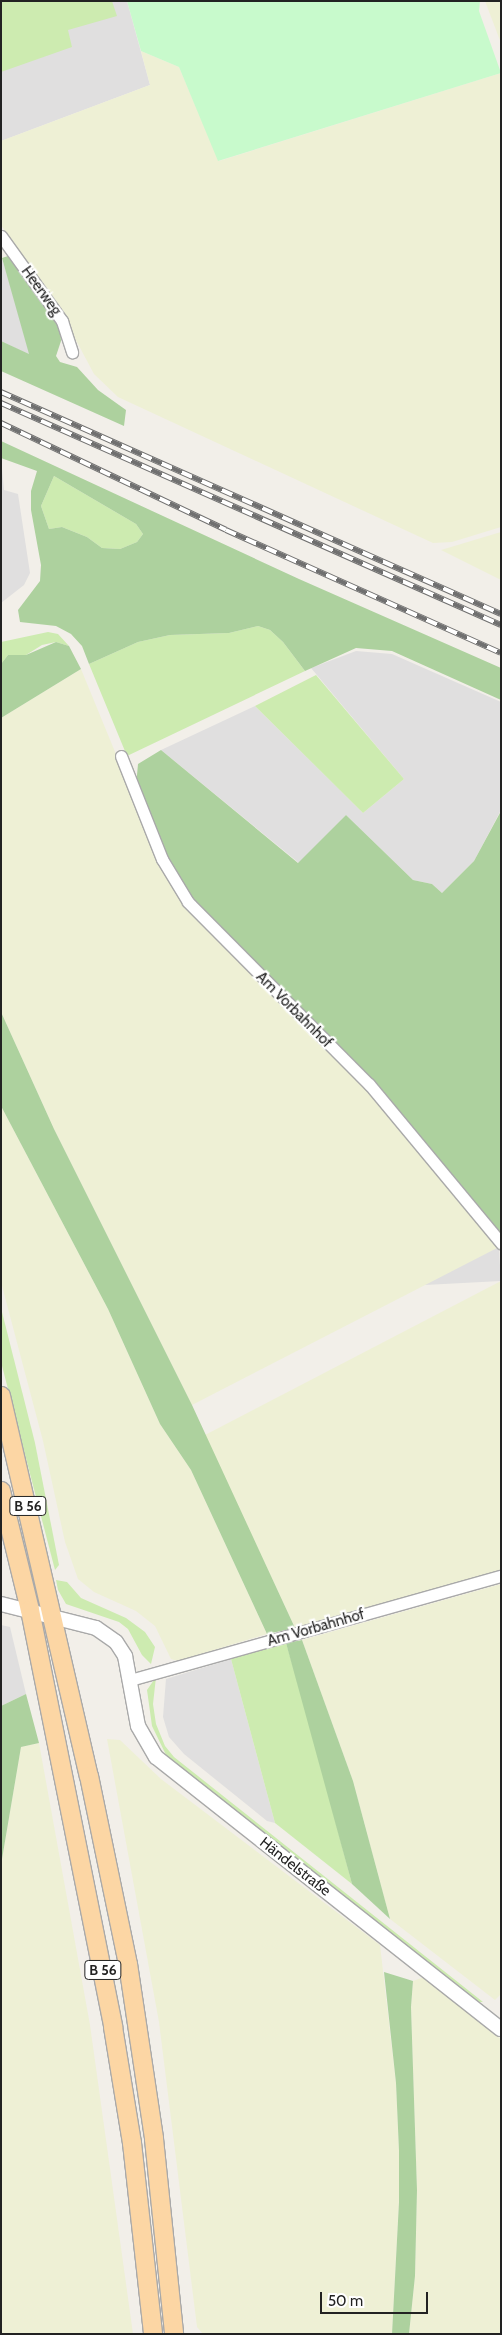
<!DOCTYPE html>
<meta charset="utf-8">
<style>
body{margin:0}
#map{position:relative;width:502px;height:2335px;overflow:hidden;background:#f2efe9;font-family:Cabin,sans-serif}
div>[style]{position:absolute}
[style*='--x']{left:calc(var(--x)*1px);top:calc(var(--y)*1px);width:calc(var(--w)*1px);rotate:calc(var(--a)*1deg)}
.residential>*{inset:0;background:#e0dfdf;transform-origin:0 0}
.farmland>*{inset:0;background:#eef0d5}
.grass>*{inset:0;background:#cdebb0}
.forest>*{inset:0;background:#add19e}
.park>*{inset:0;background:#c8facc}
.roads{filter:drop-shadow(1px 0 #a9a9a9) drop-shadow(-1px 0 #a9a9a9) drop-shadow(0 1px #a9a9a9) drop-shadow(0 -1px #a9a9a9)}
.minor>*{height:11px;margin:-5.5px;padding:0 5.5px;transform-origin:5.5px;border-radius:5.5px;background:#fff}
.tertiary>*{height:14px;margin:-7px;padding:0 7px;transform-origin:7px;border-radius:7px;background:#fff}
.primary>*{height:18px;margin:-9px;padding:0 9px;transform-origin:9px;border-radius:9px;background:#fcd6a4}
.rail>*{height:5.5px;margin-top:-2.75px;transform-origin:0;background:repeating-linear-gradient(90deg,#fff 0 11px,#707070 0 22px);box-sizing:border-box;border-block:1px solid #707070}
span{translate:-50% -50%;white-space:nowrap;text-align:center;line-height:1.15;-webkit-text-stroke:4.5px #fff;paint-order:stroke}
.shield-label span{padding:1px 4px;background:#fff;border:1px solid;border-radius:4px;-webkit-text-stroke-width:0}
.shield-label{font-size:14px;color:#222;font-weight:700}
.street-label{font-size:15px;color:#222}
.frame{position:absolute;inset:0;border:2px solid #222;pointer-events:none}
.scale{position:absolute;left:320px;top:2292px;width:108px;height:22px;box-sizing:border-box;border:2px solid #222;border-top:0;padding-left:6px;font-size:15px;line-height:18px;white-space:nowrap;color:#222;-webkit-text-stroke:4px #fff;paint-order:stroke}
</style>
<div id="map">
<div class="residential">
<i style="clip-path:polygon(1px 1px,127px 1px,150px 85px,1px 141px)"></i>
<i style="clip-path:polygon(1px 256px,8px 277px,30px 355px,1px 341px)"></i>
<i style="clip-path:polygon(1px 458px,4px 490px,18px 494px,30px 573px,24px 585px,1px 603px)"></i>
<i style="clip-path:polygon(356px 651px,392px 654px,501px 702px,501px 810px,474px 861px,442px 893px,432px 884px,413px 880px,346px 815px,299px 863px,161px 750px,255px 706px,363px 813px,404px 779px,311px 668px)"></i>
<i style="left:499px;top:1247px;width:34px;height:345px;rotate:87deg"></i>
<i style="clip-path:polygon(1px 1625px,10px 1627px,26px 1694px,1px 1706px)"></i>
<i style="clip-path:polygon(231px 1659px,275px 1823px,267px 1821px,184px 1754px,169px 1737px,163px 1717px,166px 1679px)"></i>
</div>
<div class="farmland">
<i style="clip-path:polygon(485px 1px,501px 1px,501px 43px)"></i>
<i style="clip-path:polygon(141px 51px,179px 67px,219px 161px,501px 73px,501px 527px,452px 542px,433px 543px,118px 397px,94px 374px,62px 314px,1px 225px,1px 141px,150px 85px)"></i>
<i style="clip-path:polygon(501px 532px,501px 580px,441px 550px)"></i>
<i style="clip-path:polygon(81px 669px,159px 859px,185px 904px,365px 1086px,499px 1247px,192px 1405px,54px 1129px,1px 1012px,1px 718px)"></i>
<i style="clip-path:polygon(1px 1106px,108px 1309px,160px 1424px,191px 1470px,267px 1634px,178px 1661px,171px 1659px,155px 1626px,136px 1611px,94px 1592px,78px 1579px,65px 1542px,43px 1441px,1px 1282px)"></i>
<i style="clip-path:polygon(501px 1281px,501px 1571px,295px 1628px,205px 1435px)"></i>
<i style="clip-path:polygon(501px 1584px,501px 1994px,495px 2000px,390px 1919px,353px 1781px,302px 1640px)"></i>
<i style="clip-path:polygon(107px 1739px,120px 1740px,161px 1779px,380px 1945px,396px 2083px,399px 2151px,399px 2202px,392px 2334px,203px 2334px,197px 2327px,159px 2022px)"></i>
<i style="clip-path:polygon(39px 1743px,90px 2025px,133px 2334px,1px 2334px,1px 1865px,21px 1747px)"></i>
<i style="clip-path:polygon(424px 1977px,501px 2039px,501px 2334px,409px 2334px,415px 2276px,417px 2190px,411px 2007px,413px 1981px)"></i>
</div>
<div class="grass">
<i style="clip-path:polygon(1px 1px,112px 1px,117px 16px,68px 30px,72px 47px,1px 72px)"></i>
<i style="clip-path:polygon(54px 476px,136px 524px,143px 534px,137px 542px,120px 549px,102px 548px,87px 537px,62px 527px,49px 529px,41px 506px)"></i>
<i style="clip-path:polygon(258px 626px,270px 630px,283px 642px,305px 671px,127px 756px,89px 664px,138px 642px,170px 635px,229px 633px)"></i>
<i style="clip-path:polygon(48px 632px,58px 634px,69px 646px,56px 642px,42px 645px,26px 655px,8px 655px,1px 664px,1px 642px)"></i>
<i style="clip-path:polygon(316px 675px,404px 779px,363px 813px,255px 706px)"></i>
<i style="clip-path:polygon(1px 1308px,35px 1443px,59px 1565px,55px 1570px,1px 1362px)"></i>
<i style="clip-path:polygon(56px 1580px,67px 1582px,81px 1598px,126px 1618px,145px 1632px,155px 1647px,151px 1664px,142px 1655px,128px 1629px,119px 1622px,66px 1604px,58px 1590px)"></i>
<i style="clip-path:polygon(286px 1643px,308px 1717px,352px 1884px,275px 1823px,231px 1659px)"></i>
<i style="clip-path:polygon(156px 1677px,153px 1704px,156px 1724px,165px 1746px,174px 1757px,483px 2002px,476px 2002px,167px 1757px,152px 1726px,147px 1690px)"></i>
</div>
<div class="forest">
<i style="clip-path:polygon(11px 255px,60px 322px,61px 341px,56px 356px,60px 362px,77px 367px,98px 390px,126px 410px,124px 426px,1px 371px,1px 341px,29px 354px,2px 258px)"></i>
<i style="clip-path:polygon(evenodd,1px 441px,299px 579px,501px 668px,501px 700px,392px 651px,356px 648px,305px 671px,283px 642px,270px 630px,258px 626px,229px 633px,170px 635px,138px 642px,89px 664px,82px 646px,71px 634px,56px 626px,20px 622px,18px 610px,40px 581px,41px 565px,31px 510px,31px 491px,37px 471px,1px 458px,1px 441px,54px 476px,136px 524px,143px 534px,137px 542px,120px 549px,102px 548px,87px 537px,62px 527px,49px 529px,41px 506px,54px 476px)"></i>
<i style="clip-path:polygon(56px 642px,69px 646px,81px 669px,1px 718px,1px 664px,8px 655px,26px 655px)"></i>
<i style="clip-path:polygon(161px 750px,298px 863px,346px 815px,413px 880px,432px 884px,442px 893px,474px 861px,501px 811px,501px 1235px,372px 1079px,213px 926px,190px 900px,165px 858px,136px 786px,138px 764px)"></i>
<i style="clip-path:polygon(1px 1012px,54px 1129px,192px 1405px,295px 1628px,267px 1634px,191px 1470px,160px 1424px,108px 1309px,1px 1106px)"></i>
<i style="clip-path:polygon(302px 1640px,353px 1781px,390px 1919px,352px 1884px,286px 1643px)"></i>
<i style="clip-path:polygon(26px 1694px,39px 1743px,21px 1747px,1px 1865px,1px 1706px)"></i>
<i style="clip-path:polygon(384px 1972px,413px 1981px,411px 2007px,417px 2190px,415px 2276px,409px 2334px,392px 2334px,399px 2202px,399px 2151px,396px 2083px)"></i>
</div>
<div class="park">
<i style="clip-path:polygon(127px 1px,480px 1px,479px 11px,501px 73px,218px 161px,179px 67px,141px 51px)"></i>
</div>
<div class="roads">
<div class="minor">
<i style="--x:1;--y:236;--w:105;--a:54.3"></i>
<i style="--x:62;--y:321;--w:33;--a:72"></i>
<i style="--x:121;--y:756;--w:111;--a:68.3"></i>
<i style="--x:162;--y:859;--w:50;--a:58.8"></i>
<i style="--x:188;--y:902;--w:257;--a:45.2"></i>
<i style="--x:369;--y:1084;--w:207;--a:50.3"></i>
<i style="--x:130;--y:1680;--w:385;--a:-15.7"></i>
</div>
<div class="tertiary">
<i style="--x:1;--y:1604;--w:98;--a:14.2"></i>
<i style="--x:96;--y:1628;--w:24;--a:35"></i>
<i style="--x:116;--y:1642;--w:17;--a:57"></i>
<i style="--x:125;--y:1656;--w:71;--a:79.5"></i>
<i style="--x:138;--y:1726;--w:36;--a:60"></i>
<i style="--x:156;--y:1757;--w:439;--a:38.3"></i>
</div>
<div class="primary">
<i style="--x:1;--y:1396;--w:390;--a:77"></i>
<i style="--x:89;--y:1776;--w:192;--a:78.3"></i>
<i style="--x:128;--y:1964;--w:177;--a:81.5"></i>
<i style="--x:154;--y:2139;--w:196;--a:84.1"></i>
<i style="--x:1;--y:1491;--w:122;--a:76.3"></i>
<i style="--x:30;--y:1610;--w:425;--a:78.7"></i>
<i style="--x:113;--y:2027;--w:118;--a:80.7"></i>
<i style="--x:132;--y:2143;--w:192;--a:83.7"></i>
</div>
</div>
<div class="rail">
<i style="--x:1;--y:392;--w:547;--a:23.94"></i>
<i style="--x:1;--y:403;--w:547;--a:23.94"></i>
<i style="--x:1;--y:423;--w:249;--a:25.4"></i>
<i style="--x:226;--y:530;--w:301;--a:24.1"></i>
</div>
<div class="shield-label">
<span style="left:28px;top:1506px">B 56</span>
<span style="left:103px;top:1970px">B 56</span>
</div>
<div class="street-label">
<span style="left:41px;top:291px;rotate:54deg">Heerweg</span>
<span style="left:294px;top:1010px;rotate:45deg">Am Vorbahnhof</span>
<span style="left:316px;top:1628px;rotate:-16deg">Am Vorbahnhof</span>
<span style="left:295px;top:1867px;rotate:38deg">Händelstraße</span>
</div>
<div class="frame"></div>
<div class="scale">50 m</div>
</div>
